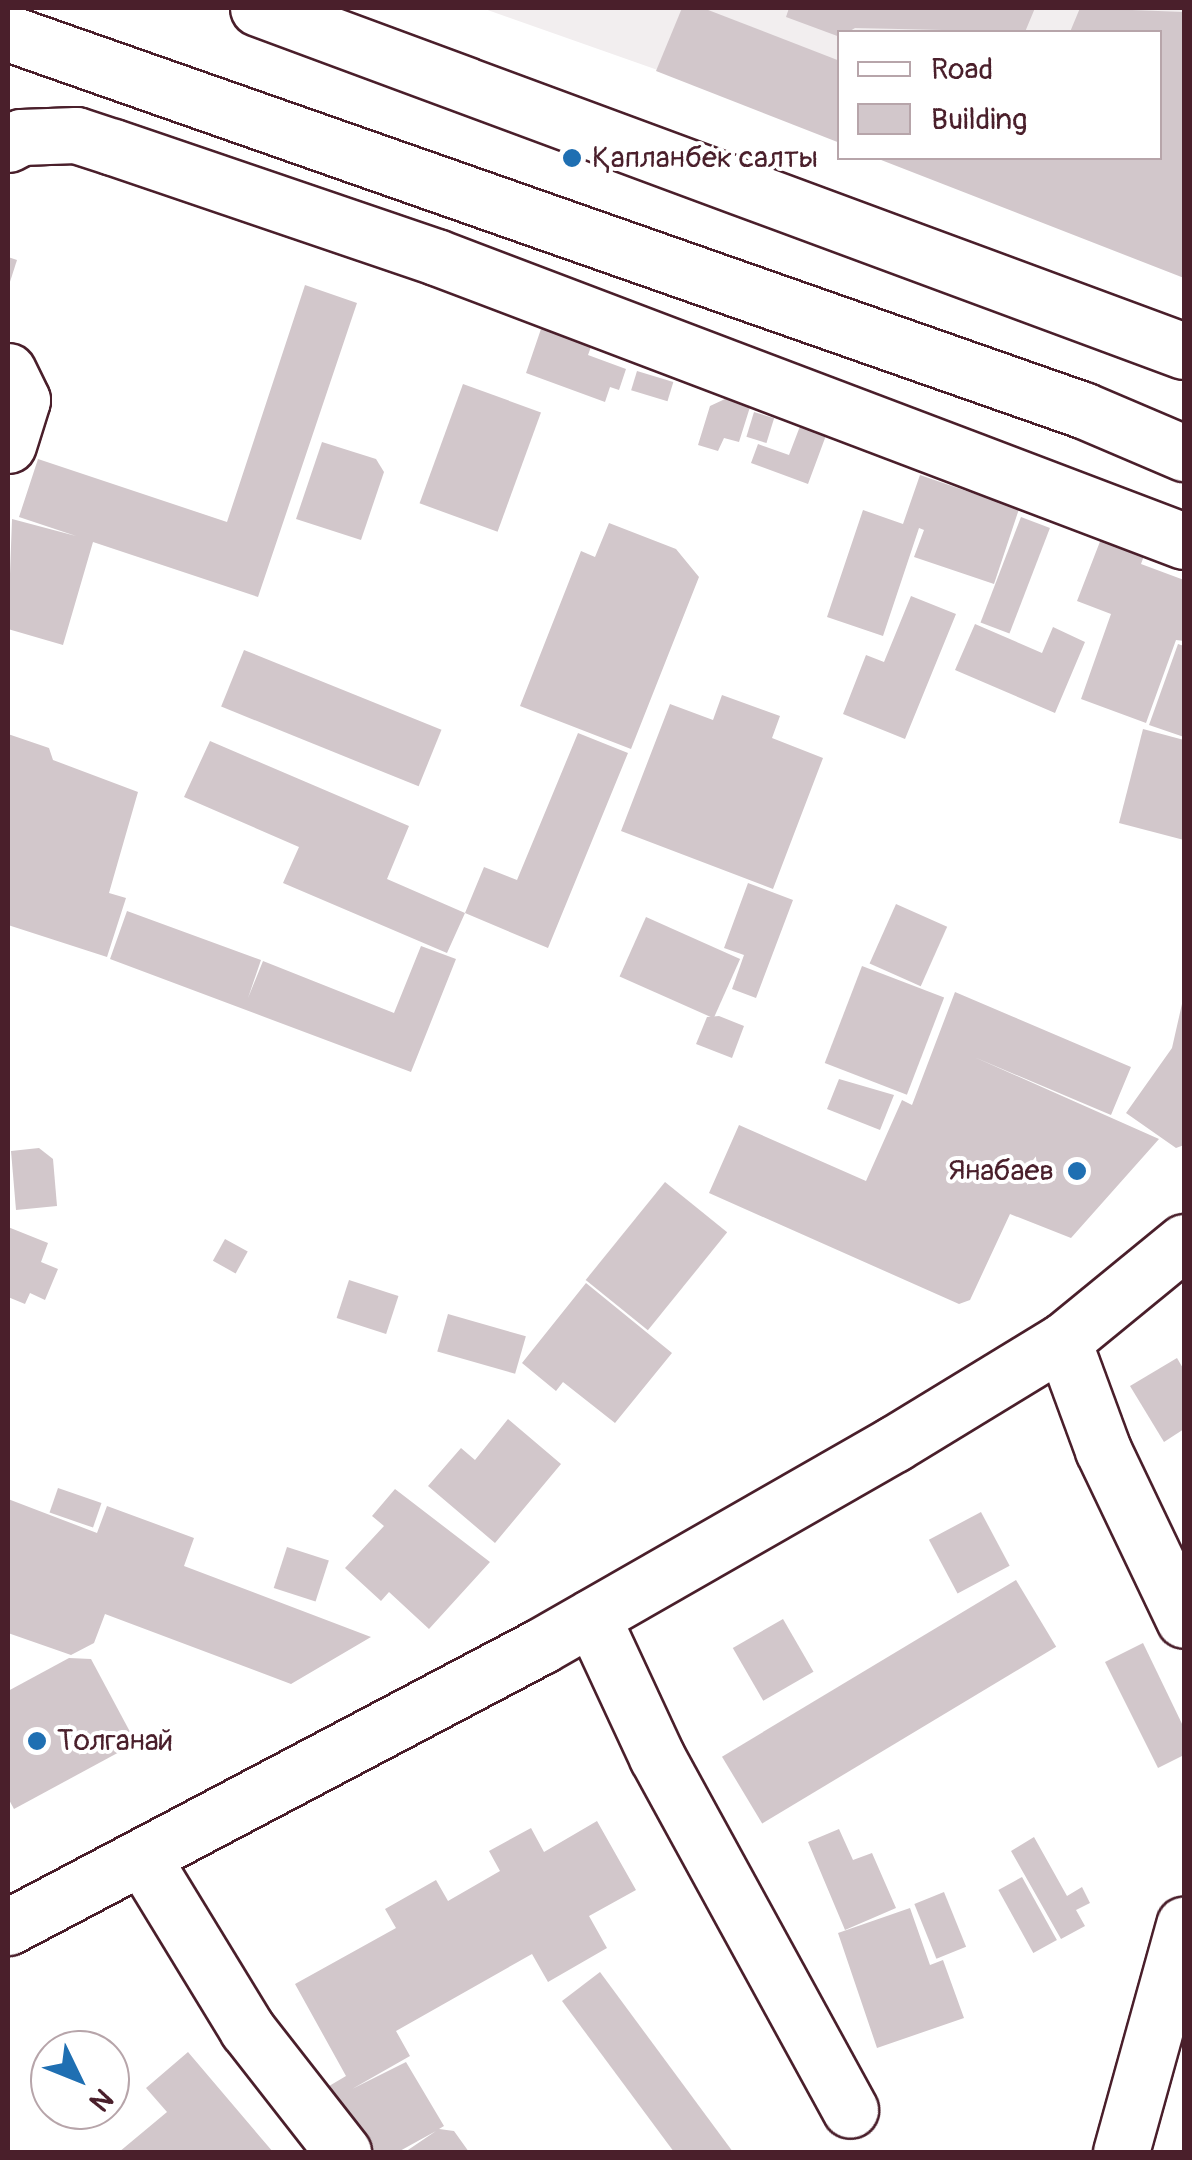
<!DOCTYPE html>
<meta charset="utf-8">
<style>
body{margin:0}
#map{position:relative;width:1192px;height:2160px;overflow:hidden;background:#fff;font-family:Pangolin,sans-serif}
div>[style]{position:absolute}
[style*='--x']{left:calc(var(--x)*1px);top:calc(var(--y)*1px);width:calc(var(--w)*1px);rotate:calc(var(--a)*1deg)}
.built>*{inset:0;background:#f2eeef}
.building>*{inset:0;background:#d2c7cb;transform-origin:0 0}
.roads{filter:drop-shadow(2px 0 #4a1f2b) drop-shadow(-2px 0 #4a1f2b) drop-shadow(0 2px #4a1f2b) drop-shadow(0 -2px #4a1f2b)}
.minor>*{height:55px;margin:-27.5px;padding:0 27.5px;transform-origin:27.5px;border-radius:27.5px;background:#fff}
.major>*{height:55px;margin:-27.5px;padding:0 27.5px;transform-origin:27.5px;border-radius:27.5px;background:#fff}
.dots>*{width:28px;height:28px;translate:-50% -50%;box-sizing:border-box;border:5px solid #fff;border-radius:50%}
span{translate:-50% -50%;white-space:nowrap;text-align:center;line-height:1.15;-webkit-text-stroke:8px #fff;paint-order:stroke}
.poi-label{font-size:30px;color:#4a1f2b}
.left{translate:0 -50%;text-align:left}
.right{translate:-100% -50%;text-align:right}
.frame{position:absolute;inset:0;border:10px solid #4a1f2b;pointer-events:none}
.legend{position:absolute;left:837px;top:30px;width:325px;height:130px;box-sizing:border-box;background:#fff;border:2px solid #b7a5aa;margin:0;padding:12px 18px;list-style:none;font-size:30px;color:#4a1f2b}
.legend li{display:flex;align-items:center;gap:20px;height:50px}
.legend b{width:50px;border:2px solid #b7a5aa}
.north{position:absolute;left:30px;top:2030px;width:100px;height:100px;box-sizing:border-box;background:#fff;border:2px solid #b7a5aa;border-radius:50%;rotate:133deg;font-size:28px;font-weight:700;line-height:40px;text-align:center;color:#4a1f2b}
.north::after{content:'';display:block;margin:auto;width:35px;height:45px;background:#1f6fb2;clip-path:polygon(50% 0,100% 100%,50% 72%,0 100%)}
</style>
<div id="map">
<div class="built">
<i style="clip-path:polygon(482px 8px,1184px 8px,1184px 257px,904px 158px,1160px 158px,1160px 32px,840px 32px,839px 134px)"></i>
</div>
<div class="building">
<i style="clip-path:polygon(682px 8px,703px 8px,840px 61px,840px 143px,656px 71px)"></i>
<i style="clip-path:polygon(789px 8px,1035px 8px,1025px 32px,855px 28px,840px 37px,786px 17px)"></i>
<i style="clip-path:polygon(1080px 8px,1184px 12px,1184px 278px,876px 158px,1160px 158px,1160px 32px,1070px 32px)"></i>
<i style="clip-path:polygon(8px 257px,17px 260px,8px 288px)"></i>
<i style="clip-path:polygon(305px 285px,357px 303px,258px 597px,93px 542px,63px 645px,8px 629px,12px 519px,76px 536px,19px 517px,38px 459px,227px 522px)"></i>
<i style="clip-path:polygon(542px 326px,592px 344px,588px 355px,626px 369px,619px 390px,610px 387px,605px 402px,526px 373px)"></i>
<i style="left:637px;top:371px;width:38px;height:20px;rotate:17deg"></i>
<i style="left:463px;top:384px;width:83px;height:127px;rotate:20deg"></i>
<i style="clip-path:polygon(725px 399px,750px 407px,739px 442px,724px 438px,718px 451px,698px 445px,710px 406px)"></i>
<i style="left:754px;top:412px;width:21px;height:26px;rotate:17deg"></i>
<i style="clip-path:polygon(802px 421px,828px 430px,808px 484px,751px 463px,758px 444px,789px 455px)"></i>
<i style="clip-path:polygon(322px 442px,376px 459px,384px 472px,361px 540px,296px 519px)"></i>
<i style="clip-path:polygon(920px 475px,1019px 509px,994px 584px,914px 557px,924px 530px,919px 528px,883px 636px,827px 617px,863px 510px,903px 524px)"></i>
<i style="left:1021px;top:517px;width:31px;height:113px;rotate:21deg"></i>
<i style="clip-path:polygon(609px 523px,676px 549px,699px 577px,631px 749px,520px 706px,581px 551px,595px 557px)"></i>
<i style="clip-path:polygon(1106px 526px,1149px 542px,1141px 564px,1184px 580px,1184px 641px,1176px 640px,1146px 723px,1081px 699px,1111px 614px,1077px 601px)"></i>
<i style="clip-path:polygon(911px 596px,956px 614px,905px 739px,843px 714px,866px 655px,884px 662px)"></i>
<i style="clip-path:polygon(975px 624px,1042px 653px,1053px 627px,1085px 642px,1055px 713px,955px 670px)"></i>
<i style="clip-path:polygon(1178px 644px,1184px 646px,1184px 737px,1149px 725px)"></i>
<i style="left:244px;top:650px;width:213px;height:61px;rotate:22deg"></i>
<i style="clip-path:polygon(722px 695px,780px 716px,772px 738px,823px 758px,773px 889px,621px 831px,670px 704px,713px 720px)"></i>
<i style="clip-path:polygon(1143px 729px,1184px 740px,1184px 840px,1119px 823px)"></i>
<i style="clip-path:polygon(578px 733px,628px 753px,548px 948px,465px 913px,484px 867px,517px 880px)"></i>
<i style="clip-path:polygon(8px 734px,49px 748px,53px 760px,138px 792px,109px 893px,126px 898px,107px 957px,8px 925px)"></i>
<i style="clip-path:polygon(210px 741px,409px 826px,387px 879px,465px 913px,447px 953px,283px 883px,299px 847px,184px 797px)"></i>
<i style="clip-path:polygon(748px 883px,793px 900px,756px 998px,732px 989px,744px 955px,724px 948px)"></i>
<i style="left:896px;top:904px;width:56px;height:65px;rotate:24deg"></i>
<i style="clip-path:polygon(127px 911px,261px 960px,248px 998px,263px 961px,394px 1013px,421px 946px,456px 959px,411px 1072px,110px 959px)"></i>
<i style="left:646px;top:917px;width:103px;height:65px;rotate:24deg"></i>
<i style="left:862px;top:966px;width:88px;height:104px;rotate:21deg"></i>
<i style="clip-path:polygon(955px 992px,1131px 1067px,1111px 1115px,974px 1057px,1159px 1139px,1071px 1238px,1010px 1214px,970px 1300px,959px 1304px,709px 1193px,739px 1125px,866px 1181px,902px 1100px,912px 1105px)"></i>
<i style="clip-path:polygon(1184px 995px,1184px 1145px,1176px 1148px,1126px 1113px,1172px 1048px)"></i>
<i style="clip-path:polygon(719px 1016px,744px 1026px,732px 1058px,696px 1044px,707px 1017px)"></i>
<i style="clip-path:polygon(839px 1079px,894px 1095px,880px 1130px,827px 1109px)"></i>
<i style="clip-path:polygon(39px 1148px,53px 1159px,57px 1206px,16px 1210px,11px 1151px)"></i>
<i style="left:665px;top:1182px;width:80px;height:126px;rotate:39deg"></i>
<i style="clip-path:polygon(8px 1227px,48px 1243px,41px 1262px,58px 1269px,45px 1300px,30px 1293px,25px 1304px,8px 1297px)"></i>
<i style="left:225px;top:1239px;width:26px;height:25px;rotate:29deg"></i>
<i style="left:349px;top:1280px;width:52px;height:40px;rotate:18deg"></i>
<i style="clip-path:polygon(586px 1283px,672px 1353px,615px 1423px,563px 1382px,556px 1391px,522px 1363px)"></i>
<i style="left:448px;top:1314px;width:81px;height:39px;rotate:16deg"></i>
<i style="clip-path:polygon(1177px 1358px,1184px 1370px,1184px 1429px,1164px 1442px,1130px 1386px)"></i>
<i style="clip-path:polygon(508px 1419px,561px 1464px,495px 1543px,428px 1486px,461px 1448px,475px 1460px)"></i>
<i style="left:58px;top:1488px;width:46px;height:26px;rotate:19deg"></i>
<i style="clip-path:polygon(395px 1489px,490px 1562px,429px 1629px,389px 1592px,381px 1601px,345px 1568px,384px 1526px,372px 1516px)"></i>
<i style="clip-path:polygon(8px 1499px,97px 1533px,107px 1506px,194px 1538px,184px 1566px,371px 1637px,291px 1684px,105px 1614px,94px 1643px,71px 1655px,8px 1633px)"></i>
<i style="left:981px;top:1512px;width:61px;height:59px;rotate:62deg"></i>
<i style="left:287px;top:1547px;width:44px;height:43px;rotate:18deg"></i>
<i style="left:1016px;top:1580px;width:78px;height:343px;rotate:59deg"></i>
<i style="left:783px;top:1619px;width:61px;height:58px;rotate:60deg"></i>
<i style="clip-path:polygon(1143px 1643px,1184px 1728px,1184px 1755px,1158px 1768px,1105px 1662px)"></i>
<i style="clip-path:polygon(69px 1658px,91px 1659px,136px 1743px,14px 1809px,8px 1798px,8px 1691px)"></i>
<i style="clip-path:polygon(597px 1821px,636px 1890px,589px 1916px,607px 1948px,548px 1982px,532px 1954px,396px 2031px,410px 2056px,352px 2089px,406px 2062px,444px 2126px,439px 2129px,454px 2131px,469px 2152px,405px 2152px,436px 2131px,398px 2152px,353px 2152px,319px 2092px,346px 2076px,295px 1984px,396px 1928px,385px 1909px,436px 1880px,448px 1901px,500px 1871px,489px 1851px,531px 1828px,544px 1852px)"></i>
<i style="clip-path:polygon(839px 1829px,853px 1860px,872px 1853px,896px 1908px,845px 1930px,808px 1842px)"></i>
<i style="clip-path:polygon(1034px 1837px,1067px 1896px,1082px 1887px,1090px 1903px,1076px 1910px,1085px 1926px,1061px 1939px,1011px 1851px)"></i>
<i style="left:1022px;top:1877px;width:72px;height:27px;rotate:61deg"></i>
<i style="left:944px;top:1892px;width:59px;height:32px;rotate:68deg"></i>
<i style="clip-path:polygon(910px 1908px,930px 1965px,943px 1960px,964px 2018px,877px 2048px,838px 1933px)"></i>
<i style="clip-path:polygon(600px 1972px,733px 2152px,674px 2152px,562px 2001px)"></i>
<i style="clip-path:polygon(188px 2052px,273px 2152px,119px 2152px,167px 2112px,146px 2088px)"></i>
</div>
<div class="roads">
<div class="minor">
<i style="--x:8;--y:144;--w:15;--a:-28"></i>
<i style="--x:21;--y:137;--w:55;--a:-2.1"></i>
<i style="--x:76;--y:135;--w:39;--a:18"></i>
<i style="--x:113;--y:147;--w:341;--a:18.8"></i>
<i style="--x:436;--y:257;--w:800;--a:20.79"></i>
<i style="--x:8;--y:371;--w:32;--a:64"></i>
<i style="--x:22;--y:400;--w:47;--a:107.3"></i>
<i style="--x:1063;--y:1341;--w:116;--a:69.8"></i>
<i style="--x:1103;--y:1450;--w:188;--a:64.5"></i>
<i style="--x:592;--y:1617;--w:154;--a:65.1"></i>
<i style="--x:657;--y:1757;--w:402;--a:61.3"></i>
<i style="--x:142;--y:1857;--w:202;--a:58.6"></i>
<i style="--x:247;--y:2029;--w:156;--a:52"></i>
<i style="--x:1121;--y:2152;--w:236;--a:-74.5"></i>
</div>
<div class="major">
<i style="--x:258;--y:8;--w:987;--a:20.33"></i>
<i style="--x:8;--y:33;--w:1139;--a:19.33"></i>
<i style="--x:1083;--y:410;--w:110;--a:23.1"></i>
<i style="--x:8;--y:1927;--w:603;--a:-27.8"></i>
<i style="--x:541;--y:1646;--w:407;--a:-29.8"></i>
<i style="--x:894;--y:1444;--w:198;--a:-31.4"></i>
<i style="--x:1063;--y:1341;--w:156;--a:-39.3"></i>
</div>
</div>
<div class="dots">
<i style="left:572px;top:158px;background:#1f6fb2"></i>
<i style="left:1077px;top:1171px;background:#1f6fb2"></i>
<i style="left:37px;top:1741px;background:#1f6fb2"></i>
</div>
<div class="poi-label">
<span class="left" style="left:592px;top:158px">Қапланбек салты</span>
<span class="right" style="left:1054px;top:1171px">Янабаев</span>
<span class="left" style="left:57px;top:1741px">Толганай</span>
</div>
<div class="frame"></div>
<ul class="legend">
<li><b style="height:12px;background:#fff"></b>Road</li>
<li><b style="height:28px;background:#d2c7cb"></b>Building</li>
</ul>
<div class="north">N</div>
</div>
